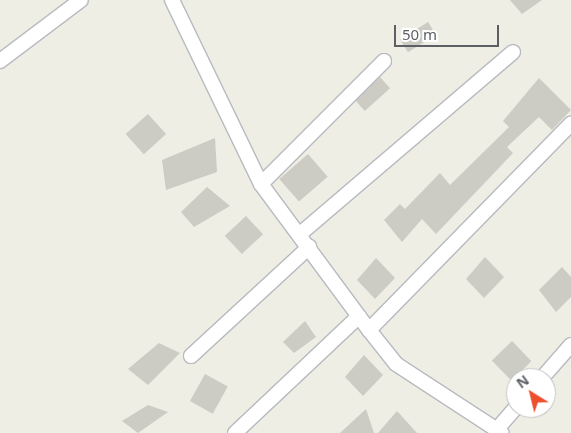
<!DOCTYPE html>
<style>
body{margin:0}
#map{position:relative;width:571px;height:433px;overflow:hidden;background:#efeee5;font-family:"Noto Sans",sans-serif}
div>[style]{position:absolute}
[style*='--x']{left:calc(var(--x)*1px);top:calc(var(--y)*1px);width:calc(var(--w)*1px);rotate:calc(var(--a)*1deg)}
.building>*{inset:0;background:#cccbc4;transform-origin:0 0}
.roads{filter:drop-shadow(1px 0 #b7babf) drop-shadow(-1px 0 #b7babf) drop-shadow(0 1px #b7babf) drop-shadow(0 -1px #b7babf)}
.minor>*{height:14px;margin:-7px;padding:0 7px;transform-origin:7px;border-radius:7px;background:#fff}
span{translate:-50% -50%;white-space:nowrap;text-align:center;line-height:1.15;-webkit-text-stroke:4px #fff;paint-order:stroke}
.north{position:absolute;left:506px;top:368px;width:50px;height:50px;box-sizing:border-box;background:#fff;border:1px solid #bebfc1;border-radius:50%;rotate:324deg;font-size:14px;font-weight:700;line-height:20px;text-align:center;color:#5c6065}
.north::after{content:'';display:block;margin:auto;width:18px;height:22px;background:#ed4e2d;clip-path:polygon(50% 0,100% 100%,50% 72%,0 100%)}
.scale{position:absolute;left:394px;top:25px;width:105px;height:22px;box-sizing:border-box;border:2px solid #5c6065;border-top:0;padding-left:6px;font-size:15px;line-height:18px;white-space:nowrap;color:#5c6065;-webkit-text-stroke:4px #fff;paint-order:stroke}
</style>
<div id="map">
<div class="building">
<i style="clip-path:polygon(510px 0,542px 0,522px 14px)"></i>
<i style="left:428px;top:22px;width:15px;height:33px;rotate:58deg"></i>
<i style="left:380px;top:77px;width:15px;height:34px;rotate:48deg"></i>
<i style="clip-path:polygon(539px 78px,571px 110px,552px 130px,539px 117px,507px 147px,513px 153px,436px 234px,422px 219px,402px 242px,384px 220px,400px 204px,405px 209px,440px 173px,450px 185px,509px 127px,503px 121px)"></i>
<i style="left:148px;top:114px;width:27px;height:30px;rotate:48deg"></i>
<i style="clip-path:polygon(215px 138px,217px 172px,166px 190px,162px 160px)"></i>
<i style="left:308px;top:154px;width:30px;height:38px;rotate:49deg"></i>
<i style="clip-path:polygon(207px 187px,230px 206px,194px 227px,181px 212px)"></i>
<i style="left:246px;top:216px;width:25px;height:29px;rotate:47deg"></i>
<i style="clip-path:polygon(485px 257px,504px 277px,484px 298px,466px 279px)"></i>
<i style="clip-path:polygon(376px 258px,395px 278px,375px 299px,357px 280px)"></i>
<i style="clip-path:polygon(562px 267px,571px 277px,571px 297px,556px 312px,539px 290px)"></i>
<i style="clip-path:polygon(305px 321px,316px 337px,294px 353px,283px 342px)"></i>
<i style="left:512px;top:341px;width:28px;height:28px;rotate:46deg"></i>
<i style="clip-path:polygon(159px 343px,180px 353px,148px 385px,128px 369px)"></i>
<i style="clip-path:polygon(364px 355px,383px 375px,363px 396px,345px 377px)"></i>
<i style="left:205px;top:374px;width:26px;height:31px;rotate:29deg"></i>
<i style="clip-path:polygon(148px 405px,168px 412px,138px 433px,122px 421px)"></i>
<i style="clip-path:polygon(366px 409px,374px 433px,340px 433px)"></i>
<i style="clip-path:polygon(397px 411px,417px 433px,378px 433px)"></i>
</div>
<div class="roads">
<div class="minor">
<i style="--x:172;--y:0;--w:204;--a:64.2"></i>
<i style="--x:261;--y:184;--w:182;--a:53.5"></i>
<i style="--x:369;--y:330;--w:43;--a:51.5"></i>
<i style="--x:396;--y:364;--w:126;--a:33.1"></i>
<i style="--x:0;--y:61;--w:101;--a:-37"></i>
<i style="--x:261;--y:184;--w:174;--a:-45"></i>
<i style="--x:300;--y:234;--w:280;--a:-40.5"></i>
<i style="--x:369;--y:330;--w:289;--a:-45.6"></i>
<i style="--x:191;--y:356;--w:161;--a:-42.7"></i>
<i style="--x:542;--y:378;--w:44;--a:-48.7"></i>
<i style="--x:498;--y:428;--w:28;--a:-49"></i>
<i style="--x:235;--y:433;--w:170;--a:-43.3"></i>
</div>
</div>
<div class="north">N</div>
<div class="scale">50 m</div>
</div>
